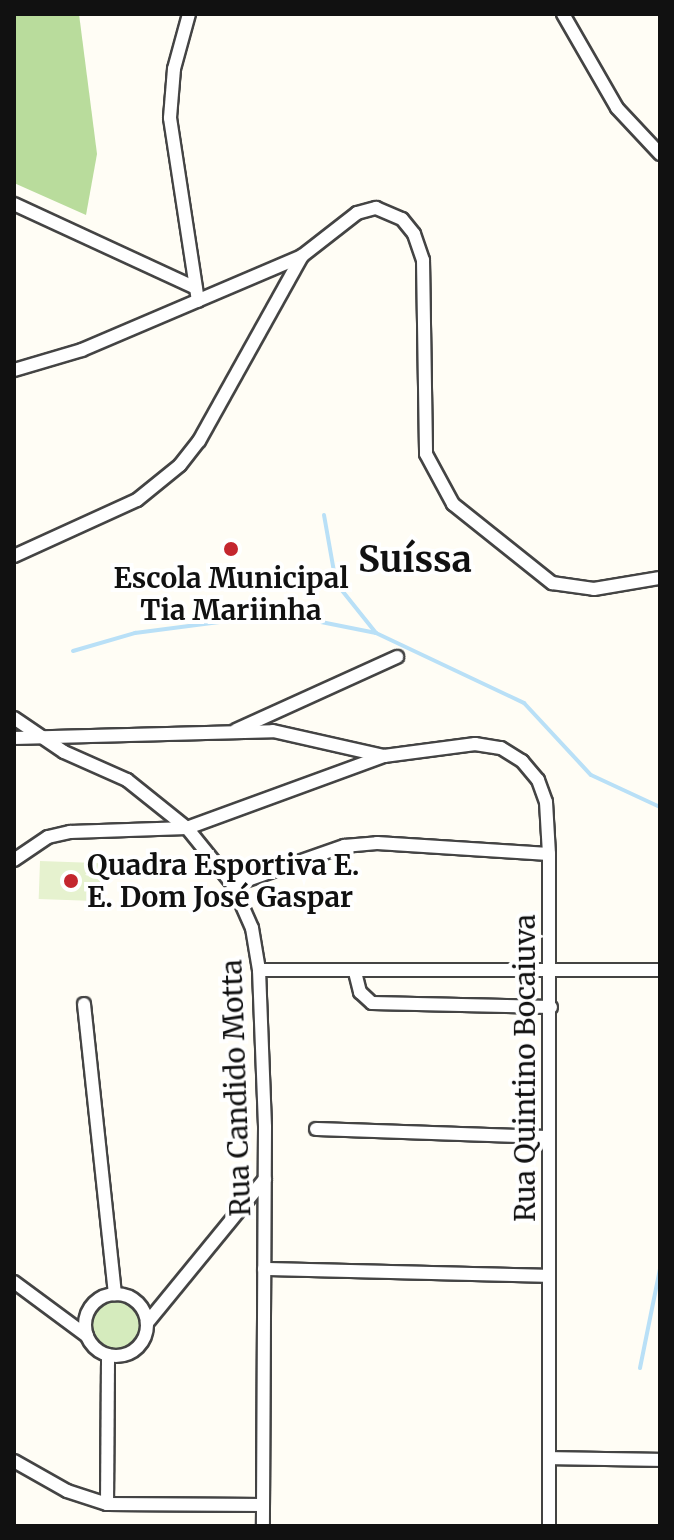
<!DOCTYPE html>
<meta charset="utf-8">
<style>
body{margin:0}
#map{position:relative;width:674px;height:1540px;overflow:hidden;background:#fffdf5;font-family:Merriweather,serif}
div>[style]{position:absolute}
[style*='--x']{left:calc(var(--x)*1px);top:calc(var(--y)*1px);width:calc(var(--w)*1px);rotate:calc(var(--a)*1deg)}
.green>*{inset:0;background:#d5ebbd}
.round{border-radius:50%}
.forest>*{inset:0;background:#b9dc9c}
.pitch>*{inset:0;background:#e6f2cf;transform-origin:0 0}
.stream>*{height:4px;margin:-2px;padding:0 2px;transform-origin:2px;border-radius:2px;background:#b9e0f7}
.roads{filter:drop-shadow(2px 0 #444) drop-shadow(-2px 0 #444) drop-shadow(0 2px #444) drop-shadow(0 -2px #444)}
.street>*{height:12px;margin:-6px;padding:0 6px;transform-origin:6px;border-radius:6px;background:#fff}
.street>.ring{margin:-6px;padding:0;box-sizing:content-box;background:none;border:12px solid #fff;border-radius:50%}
.dots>*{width:22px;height:22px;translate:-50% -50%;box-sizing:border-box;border:4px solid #fff;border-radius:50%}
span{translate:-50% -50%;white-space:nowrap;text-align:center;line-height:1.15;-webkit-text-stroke:8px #fff;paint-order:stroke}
.poi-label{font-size:28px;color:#111;font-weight:700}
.left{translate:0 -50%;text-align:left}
.street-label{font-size:28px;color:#111}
.district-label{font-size:36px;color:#111;font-weight:700}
.frame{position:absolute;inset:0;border:16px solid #111;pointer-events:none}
</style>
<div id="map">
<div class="green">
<i class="round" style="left:90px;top:1300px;width:50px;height:50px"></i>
</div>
<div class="forest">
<i style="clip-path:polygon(14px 14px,79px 14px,97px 154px,86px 215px,14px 183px)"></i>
</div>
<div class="pitch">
<i style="left:40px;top:861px;width:63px;height:38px;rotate:2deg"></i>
</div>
<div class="stream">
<i style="--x:324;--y:515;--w:69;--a:80"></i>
<i style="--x:336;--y:583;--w:64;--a:51.3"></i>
<i style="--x:73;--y:651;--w:65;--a:-16.2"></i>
<i style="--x:135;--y:633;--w:147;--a:-7.4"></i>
<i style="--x:281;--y:614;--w:97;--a:11.3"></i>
<i style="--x:376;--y:633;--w:164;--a:25.3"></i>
<i style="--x:524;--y:703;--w:98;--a:47.1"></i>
<i style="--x:591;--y:775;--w:76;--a:24.9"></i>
<i style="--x:640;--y:1368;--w:101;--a:-78.6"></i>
</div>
<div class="roads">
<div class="street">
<i style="--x:189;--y:14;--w:57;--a:105.3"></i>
<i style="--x:174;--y:69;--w:49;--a:94.7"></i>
<i style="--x:170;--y:118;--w:185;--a:81.3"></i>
<i style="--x:563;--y:14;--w:108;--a:60.1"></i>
<i style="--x:617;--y:108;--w:63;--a:46.9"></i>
<i style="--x:14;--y:204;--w:200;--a:24.8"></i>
<i style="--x:14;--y:370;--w:71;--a:-16.4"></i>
<i style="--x:82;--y:350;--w:239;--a:-23.1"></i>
<i style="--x:14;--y:556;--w:135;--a:-24.5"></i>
<i style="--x:137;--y:500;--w:55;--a:-39.1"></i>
<i style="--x:180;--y:465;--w:31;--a:-52"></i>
<i style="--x:199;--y:441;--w:212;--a:-60.9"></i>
<i style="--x:302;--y:256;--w:70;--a:-38"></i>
<i style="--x:357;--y:213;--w:20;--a:-15"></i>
<i style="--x:376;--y:208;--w:28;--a:23"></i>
<i style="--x:402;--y:219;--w:19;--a:51"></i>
<i style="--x:414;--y:234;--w:28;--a:71"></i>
<i style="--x:423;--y:260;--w:194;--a:89.1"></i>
<i style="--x:426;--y:454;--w:57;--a:61.6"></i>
<i style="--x:453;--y:504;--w:127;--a:38.6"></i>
<i style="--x:552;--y:583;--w:42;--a:8.1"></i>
<i style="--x:594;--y:589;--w:67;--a:-9.5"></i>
<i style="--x:14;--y:718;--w:60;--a:34.2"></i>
<i style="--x:64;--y:752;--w:69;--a:24"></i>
<i style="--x:127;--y:780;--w:77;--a:38.7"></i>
<i style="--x:187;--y:828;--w:73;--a:51.1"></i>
<i style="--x:233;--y:885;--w:47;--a:66.2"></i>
<i style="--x:252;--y:928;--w:43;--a:80.5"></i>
<i style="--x:259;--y:970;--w:157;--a:87.8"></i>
<i style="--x:265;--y:1127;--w:399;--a:90.3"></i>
<i style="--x:236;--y:730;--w:177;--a:-24.4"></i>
<i style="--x:14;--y:738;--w:259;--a:-1.5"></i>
<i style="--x:273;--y:731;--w:114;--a:12.7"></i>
<i style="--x:14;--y:860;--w:41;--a:-34.1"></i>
<i style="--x:48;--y:837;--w:23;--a:-13"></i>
<i style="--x:70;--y:832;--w:117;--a:-2"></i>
<i style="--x:187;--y:828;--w:210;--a:-20.1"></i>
<i style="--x:384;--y:756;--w:92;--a:-7.5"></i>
<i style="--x:475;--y:744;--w:26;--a:9"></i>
<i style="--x:501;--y:748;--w:25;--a:32"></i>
<i style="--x:522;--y:761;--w:25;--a:50"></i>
<i style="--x:538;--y:780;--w:23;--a:70"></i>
<i style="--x:546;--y:802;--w:52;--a:86.7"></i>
<i style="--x:549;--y:854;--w:672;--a:90"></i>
<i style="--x:233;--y:885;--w:118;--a:-19.4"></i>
<i style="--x:344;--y:846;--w:33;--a:-5"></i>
<i style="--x:377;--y:843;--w:172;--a:3.7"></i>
<i style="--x:259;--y:970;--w:401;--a:0"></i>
<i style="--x:355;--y:972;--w:21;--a:76"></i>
<i style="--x:360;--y:992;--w:16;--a:43"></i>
<i style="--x:372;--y:1003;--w:179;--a:1.3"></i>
<i style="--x:84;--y:1004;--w:292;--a:83.9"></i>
<i style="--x:316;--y:1129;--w:232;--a:2"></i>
<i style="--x:264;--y:1269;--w:284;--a:1.4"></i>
<i style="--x:14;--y:1282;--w:91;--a:36.5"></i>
<i class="ring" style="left:85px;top:1294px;width:50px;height:50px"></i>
<i style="--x:147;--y:1323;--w:186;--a:-50.7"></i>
<i style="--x:550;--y:1458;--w:110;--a:1"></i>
<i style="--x:14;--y:1461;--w:61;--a:29.5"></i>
<i style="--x:67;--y:1491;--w:42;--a:18"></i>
<i style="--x:107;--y:1504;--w:156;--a:0.4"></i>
<i style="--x:107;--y:1504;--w:149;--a:-89.6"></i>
</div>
</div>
<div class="dots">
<i style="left:231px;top:549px;background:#c4262e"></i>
<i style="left:71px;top:881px;background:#c4262e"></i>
</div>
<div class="poi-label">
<span style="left:231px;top:594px">Escola Municipal<br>Tia Mariinha</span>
<span class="left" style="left:87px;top:881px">Quadra Esportiva E.<br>E. Dom José Gaspar</span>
</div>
<div class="street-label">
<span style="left:525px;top:1068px;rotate:-90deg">Rua Quintino Bocaiuva</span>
<span style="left:236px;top:1088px;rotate:-92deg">Rua Candido Motta</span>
</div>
<div class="district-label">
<span style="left:415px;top:560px">Suíssa</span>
</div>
<div class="frame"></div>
</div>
